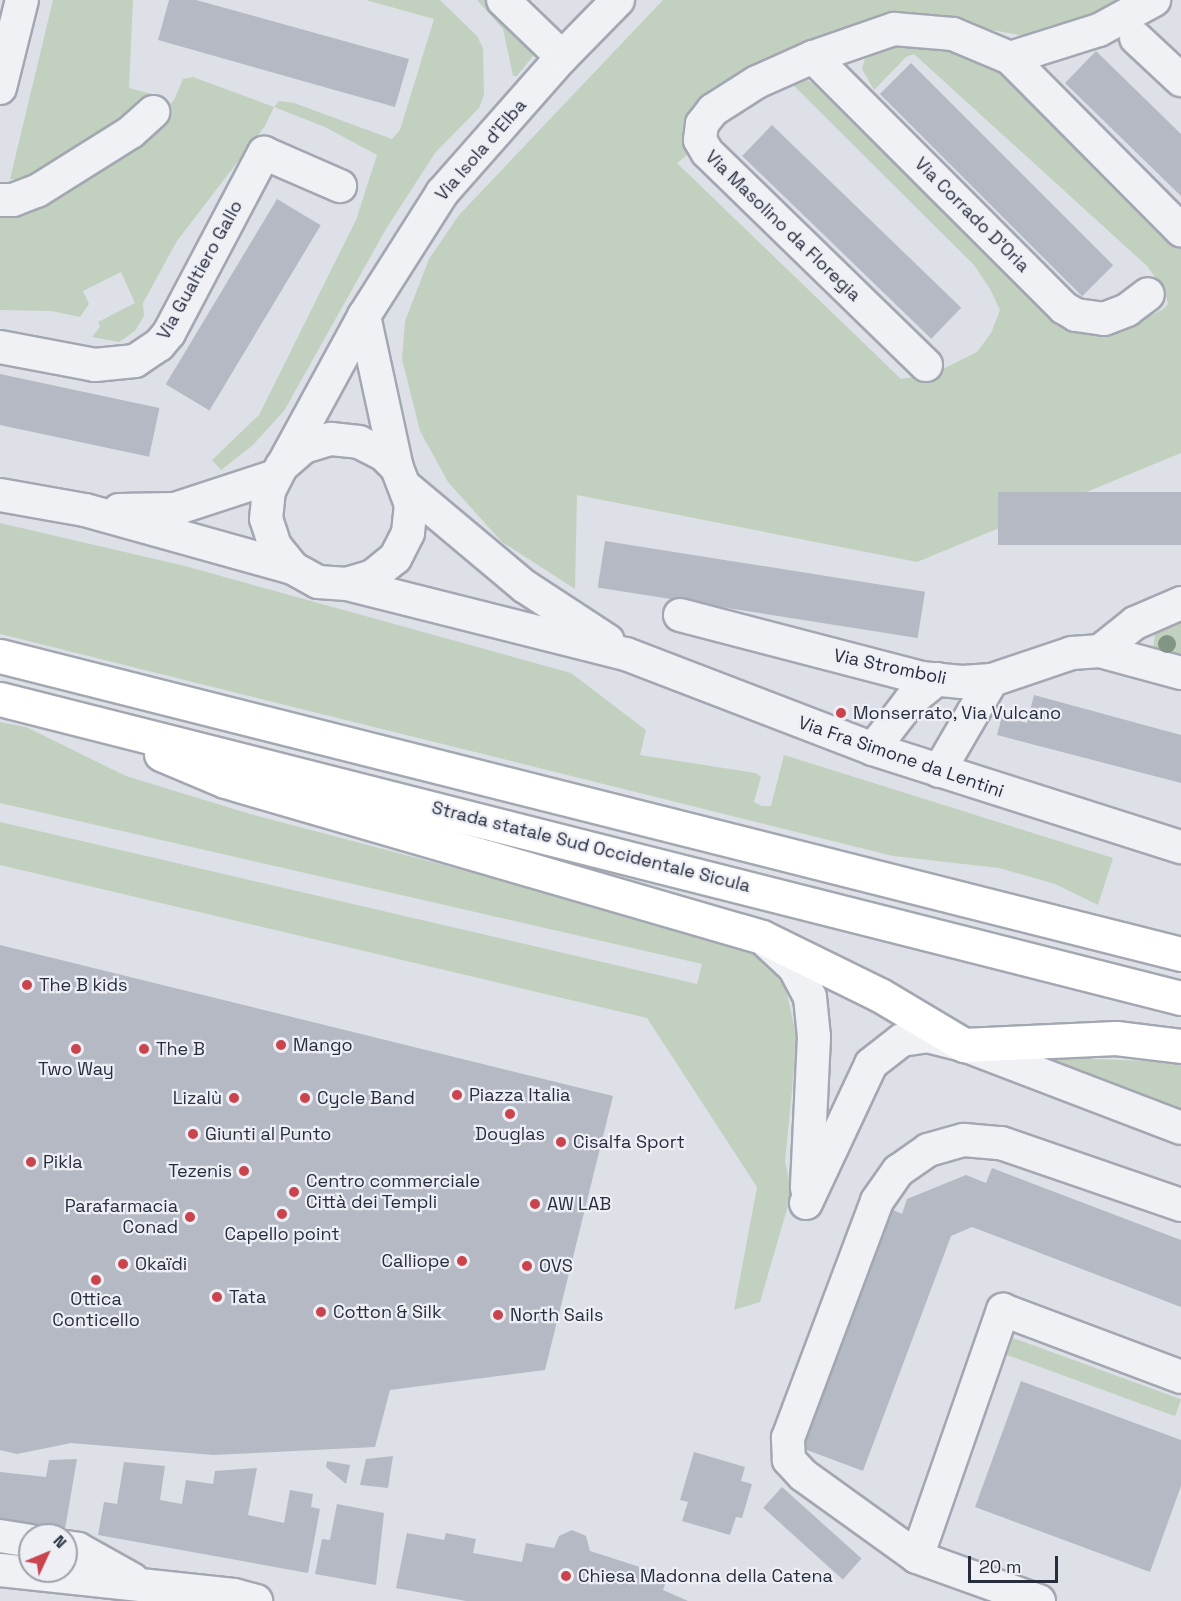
<!DOCTYPE html>
<meta charset="utf-8">
<style>
body{margin:0}
#map{position:relative;width:1181px;height:1601px;overflow:hidden;background:#dde0e7;font-family:"Space Grotesk",sans-serif}
div>[style]{position:absolute}
[style*='--x']{left:calc(var(--x)*1px);top:calc(var(--y)*1px);width:calc(var(--w)*1px);rotate:calc(var(--a)*1deg)}
.green>*{inset:0;background:#c2d1bf;transform-origin:0 0}
.building>*{inset:0;background:#b5b9c3;transform-origin:0 0}
.roads{filter:drop-shadow(2px 0 #a3a7b1) drop-shadow(-2px 0 #a3a7b1) drop-shadow(0 2px #a3a7b1) drop-shadow(0 -2px #a3a7b1)}
.minor>*{height:32px;margin:-16px;padding:0 16px;transform-origin:16px;border-radius:16px;background:#f0f1f5}
.major>*{height:33px;margin:-16.5px;padding:0 16.5px;transform-origin:16.5px;border-radius:16.5px;background:#fff}
.trees>*{width:18px;height:18px;margin:-9px;border-radius:50%;background:#839585}
.dots>*{width:16px;height:16px;translate:-50% -50%;box-sizing:border-box;border:3px solid #edeff5;border-radius:50%}
span{translate:-50% -50%;white-space:nowrap;text-align:center;line-height:1.15;-webkit-text-stroke:4.5px #edeff5;paint-order:stroke}
.street-label{font-size:18px;color:#272d3d}
.poi-label{font-size:18px;color:#272d3d}
.left{translate:0 -50%;text-align:left}
.right{translate:-100% -50%;text-align:right}
.north{position:absolute;left:18px;top:1523px;width:60px;height:60px;box-sizing:border-box;background:#edeff5;border:2px solid #9ea1ab;border-radius:50%;rotate:46deg;font-size:16px;font-weight:700;line-height:24px;text-align:center;color:#272d3d}
.north::after{content:'';display:block;margin:auto;width:21px;height:27px;background:#ca444d;clip-path:polygon(50% 0,100% 100%,50% 72%,0 100%)}
.scale{position:absolute;left:968px;top:1556px;width:90px;height:27px;box-sizing:border-box;border:3px solid #272d3d;border-top:0;padding-left:8px;font-size:18px;line-height:21px;white-space:nowrap;color:#272d3d;-webkit-text-stroke:4px #edeff5;paint-order:stroke}
</style>
<div id="map">
<div class="green">
<i style="clip-path:polygon(53px 0,133px 0,129px 88px,152px 94px,136px 117px,26px 181px,10px 179px)"></i>
<i style="clip-path:polygon(366px 0,440px 0,477px 36px,483px 48px,484px 95px,479px 108px,435px 153px,386px 229px,284px 411px,252px 446px,221px 470px,212px 460px,259px 415px,356px 220px,377px 155px,325px 127px,274px 107px,265px 126px,177px 241px,143px 303px,144px 316px,135px 331px,119px 342px,92px 337px,100px 327px,98px 322px,135px 303px,121px 272px,83px 291px,89px 304px,80px 317px,51px 311px,0 310px,0 212px,152px 125px,174px 100px,183px 79px,193px 77px,274px 107px,279px 101px,294px 103px,392px 139px,400px 130px,434px 19px)"></i>
<i style="clip-path:polygon(477px 0,489px 0,538px 50px,517px 76px,513px 76px,503px 29px)"></i>
<i style="clip-path:polygon(663px 0,1127px 0,1030px 37px,920px 17px,882px 17px,697px 105px,685px 140px,692px 151px,677px 163px,901px 379px,935px 373px,977px 352px,991px 333px,1000px 310px,990px 289px,974px 265px,790px 82px,762px 92px,717px 131px,715px 125px,754px 92px,800px 76px,811px 82px,989px 254px,1080px 331px,1097px 336px,1121px 332px,1163px 309px,1168px 304px,1165px 291px,1147px 266px,914px 54px,906px 57px,874px 90px,862px 69px,865px 59px,885px 47px,912px 39px,943px 43px,991px 62px,1181px 249px,1181px 453px,917px 562px,577px 495px,575px 589px,502px 542px,448px 482px,420px 431px,402px 359px,405px 321px,429px 259px,459px 215px)"></i>
<i style="clip-path:polygon(0 523px,185px 566px,571px 673px,646px 730px,640px 755px,756px 773px,761px 777px,754px 802px,762px 806px,771px 806px,784px 755px,1113px 858px,1098px 905px,1055px 884px,999px 868px,893px 856px,0 634px)"></i>
<i style="clip-path:polygon(1181px 622px,1181px 659px,1153px 649px,1155px 634px)"></i>
<i style="clip-path:polygon(0 722px,26px 727px,126px 776px,250px 814px,710px 935px,748px 948px,764px 960px,786px 989px,797px 1039px,785px 1162px,792px 1192px,760px 1302px,734px 1310px,757px 1187px,647px 1018px,0 865px,0 822px,697px 984px,702px 964px,0 803px)"></i>
<i style="clip-path:polygon(1036px 1057px,1181px 1062px,1181px 1116px)"></i>
<i style="left:1013px;top:1338px;width:179px;height:18px;rotate:20deg"></i>
</div>
<div class="building">
<i style="clip-path:polygon(169px 0,196px 0,409px 59px,395px 107px,158px 40px)"></i>
<i style="clip-path:polygon(1096px 51px,1181px 134px,1181px 196px,1065px 83px)"></i>
<i style="left:911px;top:63px;width:286px;height:44px;rotate:45deg"></i>
<i style="left:772px;top:125px;width:263px;height:43px;rotate:44deg"></i>
<i style="left:277px;top:199px;width:51px;height:216px;rotate:31deg"></i>
<i style="left:0;top:374px;width:163px;height:50px;rotate:12deg"></i>
<i style="left:1181px;top:492px;width:53px;height:183px;rotate:90deg"></i>
<i style="left:605px;top:541px;width:324px;height:47px;rotate:9deg"></i>
<i style="clip-path:polygon(1034px 695px,1181px 735px,1181px 783px,997px 735px,1002px 716px,1027px 723px)"></i>
<i style="clip-path:polygon(0 945px,613px 1096px,545px 1370px,390px 1390px,375px 1447px,213px 1455px,71px 1443px,17px 1454px,0 1450px)"></i>
<i style="clip-path:polygon(992px 1168px,1181px 1240px,1181px 1307px,972px 1227px,951px 1236px,863px 1471px,799px 1447px,889px 1208px,902px 1214px,907px 1199px,966px 1175px,986px 1183px)"></i>
<i style="clip-path:polygon(1021px 1381px,1181px 1440px,1181px 1486px,1150px 1572px,975px 1507px)"></i>
<i style="clip-path:polygon(694px 1452px,745px 1467px,741px 1481px,752px 1484px,742px 1518px,736px 1517px,730px 1535px,682px 1521px,688px 1502px,680px 1500px)"></i>
<i style="clip-path:polygon(393px 1456px,388px 1488px,360px 1485px,366px 1459px)"></i>
<i style="clip-path:polygon(77px 1459px,65px 1529px,0 1518px,0 1472px,46px 1477px,49px 1460px)"></i>
<i style="clip-path:polygon(327px 1461px,350px 1465px,346px 1484px,326px 1467px)"></i>
<i style="clip-path:polygon(124px 1462px,165px 1466px,160px 1500px,182px 1504px,186px 1480px,213px 1484px,215px 1471px,257px 1468px,248px 1515px,284px 1523px,290px 1490px,313px 1494px,311px 1507px,320px 1509px,308px 1573px,98px 1535px,104px 1502px,117px 1504px)"></i>
<i style="left:782px;top:1487px;width:107px;height:28px;rotate:42deg"></i>
<i style="clip-path:polygon(337px 1504px,384px 1513px,376px 1585px,315px 1574px,322px 1539px,330px 1540px)"></i>
<i style="clip-path:polygon(572px 1530px,586px 1536px,590px 1551px,668px 1576px,663px 1590px,688px 1601px,466px 1601px,396px 1588px,407px 1533px,444px 1540px,446px 1533px,476px 1539px,473px 1553px,522px 1562px,526px 1543px,554px 1548px,559px 1536px)"></i>
</div>
<div class="roads">
<div class="minor">
<i style="--x:503;--y:0;--w:82;--a:44"></i>
<i style="--x:1136;--y:38;--w:62;--a:43"></i>
<i style="--x:813;--y:57;--w:355;--a:45"></i>
<i style="--x:1064;--y:308;--w:14;--a:30"></i>
<i style="--x:1076;--y:315;--w:28;--a:8"></i>
<i style="--x:1104;--y:319;--w:25;--a:-21"></i>
<i style="--x:1127;--y:310;--w:26;--a:-37"></i>
<i style="--x:1010;--y:58;--w:243;--a:45.2"></i>
<i style="--x:0;--y:88;--w:91;--a:-76"></i>
<i style="--x:0;--y:200;--w:13;--a:0"></i>
<i style="--x:13;--y:200;--w:26;--a:-21"></i>
<i style="--x:37;--y:191;--w:111;--a:-32.1"></i>
<i style="--x:131;--y:132;--w:30;--a:-42"></i>
<i style="--x:364;--y:316;--w:156;--a:77.8"></i>
<i style="--x:397;--y:468;--w:39;--a:69"></i>
<i style="--x:411;--y:504;--w:29;--a:96"></i>
<i style="--x:408;--y:533;--w:28;--a:117"></i>
<i style="--x:395;--y:558;--w:28;--a:141"></i>
<i style="--x:373;--y:576;--w:27;--a:163"></i>
<i style="--x:347;--y:584;--w:29;--a:-176"></i>
<i style="--x:318;--y:582;--w:29;--a:-151"></i>
<i style="--x:293;--y:568;--w:28;--a:-129"></i>
<i style="--x:275;--y:546;--w:28;--a:-108"></i>
<i style="--x:266;--y:519;--w:28;--a:-84"></i>
<i style="--x:269;--y:491;--w:28;--a:-63"></i>
<i style="--x:282;--y:466;--w:29;--a:-41"></i>
<i style="--x:304;--y:447;--w:28;--a:-17"></i>
<i style="--x:331;--y:439;--w:28;--a:6"></i>
<i style="--x:359;--y:442;--w:28;--a:27"></i>
<i style="--x:384;--y:455;--w:18;--a:45"></i>
<i style="--x:0;--y:347;--w:97;--a:10.7"></i>
<i style="--x:95;--y:365;--w:40;--a:-5.7"></i>
<i style="--x:135;--y:361;--w:29;--a:-34"></i>
<i style="--x:159;--y:345;--w:16;--a:-50"></i>
<i style="--x:169;--y:333;--w:204;--a:-62.2"></i>
<i style="--x:264;--y:153;--w:83;--a:23.5"></i>
<i style="--x:926;--y:365;--w:305;--a:-135.8"></i>
<i style="--x:707;--y:152;--w:14;--a:-120"></i>
<i style="--x:700;--y:140;--w:16;--a:-83"></i>
<i style="--x:702;--y:124;--w:18;--a:-52"></i>
<i style="--x:713;--y:110;--w:52;--a:-32.5"></i>
<i style="--x:757;--y:82;--w:61;--a:-24.1"></i>
<i style="--x:813;--y:57;--w:86;--a:-19.1"></i>
<i style="--x:894;--y:29;--w:59;--a:4.8"></i>
<i style="--x:953;--y:34;--w:62;--a:22.8"></i>
<i style="--x:1010;--y:58;--w:93;--a:-17.5"></i>
<i style="--x:1099;--y:30;--w:63;--a:-28.6"></i>
<i style="--x:285;--y:461;--w:165;--a:-61.4"></i>
<i style="--x:364;--y:316;--w:146;--a:-57.6"></i>
<i style="--x:442;--y:193;--w:181;--a:-48.6"></i>
<i style="--x:562;--y:57;--w:80;--a:-45.5"></i>
<i style="--x:406;--y:487;--w:154;--a:40"></i>
<i style="--x:524;--y:586;--w:100;--a:33.2"></i>
<i style="--x:0;--y:495;--w:86;--a:10"></i>
<i style="--x:85;--y:510;--w:216;--a:15.6"></i>
<i style="--x:119;--y:510;--w:56;--a:-1"></i>
<i style="--x:175;--y:509;--w:106;--a:-18.1"></i>
<i style="--x:347;--y:584;--w:288;--a:14.1"></i>
<i style="--x:626;--y:654;--w:265;--a:21"></i>
<i style="--x:873;--y:749;--w:323;--a:17.7"></i>
<i style="--x:680;--y:615;--w:249;--a:14.6"></i>
<i style="--x:921;--y:678;--w:41;--a:5.6"></i>
<i style="--x:962;--y:682;--w:30;--a:-4"></i>
<i style="--x:992;--y:680;--w:84;--a:-18.6"></i>
<i style="--x:1072;--y:653;--w:28;--a:-4"></i>
<i style="--x:1100;--y:651;--w:84;--a:15.2"></i>
<i style="--x:1100;--y:651;--w:45;--a:-38.7"></i>
<i style="--x:1135;--y:623;--w:50;--a:-23.5"></i>
<i style="--x:873;--y:749;--w:61;--a:-52.4"></i>
<i style="--x:910;--y:701;--w:35;--a:-39"></i>
<i style="--x:939;--y:771;--w:105;--a:-59.8"></i>
<i style="--x:767;--y:942;--w:37;--a:43"></i>
<i style="--x:794;--y:967;--w:34;--a:62"></i>
<i style="--x:810;--y:997;--w:40;--a:84.3"></i>
<i style="--x:814;--y:1037;--w:151;--a:92.7"></i>
<i style="--x:806;--y:1203;--w:153;--a:-64.9"></i>
<i style="--x:871;--y:1064;--w:39;--a:-38"></i>
<i style="--x:902;--y:1040;--w:25;--a:-9"></i>
<i style="--x:927;--y:1036;--w:38;--a:14"></i>
<i style="--x:964;--y:1045;--w:232;--a:20.9"></i>
<i style="--x:0;--y:1536;--w:30;--a:9"></i>
<i style="--x:66;--y:1547;--w:12;--a:9"></i>
<i style="--x:78;--y:1549;--w:62;--a:29.1"></i>
<i style="--x:917;--y:1557;--w:262;--a:-70.8"></i>
<i style="--x:1003;--y:1310;--w:190;--a:20.6"></i>
<i style="--x:0;--y:1570;--w:235;--a:6.1"></i>
<i style="--x:234;--y:1595;--w:23;--a:15"></i>
<i style="--x:1039;--y:1601;--w:130;--a:-160.2"></i>
<i style="--x:917;--y:1557;--w:140;--a:-144.3"></i>
<i style="--x:803;--y:1475;--w:21;--a:-133"></i>
<i style="--x:789;--y:1460;--w:22;--a:-93"></i>
<i style="--x:788;--y:1438;--w:253;--a:-69.4"></i>
<i style="--x:877;--y:1201;--w:37;--a:-55"></i>
<i style="--x:898;--y:1171;--w:37;--a:-35"></i>
<i style="--x:928;--y:1150;--w:37;--a:-16"></i>
<i style="--x:964;--y:1140;--w:37;--a:5"></i>
<i style="--x:1001;--y:1143;--w:190;--a:19"></i>
</div>
<div class="major">
<i style="--x:0;--y:656;--w:1218;--a:14.16"></i>
<i style="--x:0;--y:699;--w:1218;--a:14.21"></i>
<i style="--x:161;--y:754;--w:69;--a:22.9"></i>
<i style="--x:225;--y:781;--w:559;--a:16.2"></i>
<i style="--x:762;--y:937;--w:131;--a:26.2"></i>
<i style="--x:880;--y:995;--w:98;--a:30.8"></i>
<i style="--x:964;--y:1045;--w:152;--a:-2.6"></i>
<i style="--x:1116;--y:1038;--w:65;--a:7"></i>
</div>
</div>
<div class="trees">
<i style="left:1167px;top:644px"></i>
</div>
<div class="dots">
<i style="left:841px;top:713px;background:#ca444d"></i>
<i style="left:27px;top:985px;background:#ca444d"></i>
<i style="left:281px;top:1045px;background:#ca444d"></i>
<i style="left:76px;top:1049px;background:#ca444d"></i>
<i style="left:144px;top:1049px;background:#ca444d"></i>
<i style="left:457px;top:1095px;background:#ca444d"></i>
<i style="left:234px;top:1098px;background:#ca444d"></i>
<i style="left:305px;top:1098px;background:#ca444d"></i>
<i style="left:510px;top:1114px;background:#ca444d"></i>
<i style="left:193px;top:1134px;background:#ca444d"></i>
<i style="left:561px;top:1142px;background:#ca444d"></i>
<i style="left:31px;top:1162px;background:#ca444d"></i>
<i style="left:244px;top:1171px;background:#ca444d"></i>
<i style="left:294px;top:1192px;background:#ca444d"></i>
<i style="left:535px;top:1204px;background:#ca444d"></i>
<i style="left:282px;top:1214px;background:#ca444d"></i>
<i style="left:190px;top:1217px;background:#ca444d"></i>
<i style="left:462px;top:1261px;background:#ca444d"></i>
<i style="left:123px;top:1264px;background:#ca444d"></i>
<i style="left:527px;top:1266px;background:#ca444d"></i>
<i style="left:96px;top:1280px;background:#ca444d"></i>
<i style="left:217px;top:1297px;background:#ca444d"></i>
<i style="left:321px;top:1312px;background:#ca444d"></i>
<i style="left:498px;top:1315px;background:#ca444d"></i>
<i style="left:566px;top:1576px;background:#ca444d"></i>
</div>
<div class="street-label">
<span style="left:481px;top:150px;rotate:-49deg">Via Isola d'Elba</span>
<span style="left:972px;top:215px;rotate:45deg">Via Corrado D'Oria</span>
<span style="left:783px;top:226px;rotate:44deg">Via Masolino da Floregia</span>
<span style="left:200px;top:270px;rotate:-61deg">Via Gualtiero Gallo</span>
<span style="left:890px;top:667px;rotate:12deg">Via Stromboli</span>
<span style="left:901px;top:757px;rotate:19deg">Via Fra Simone da Lentini</span>
<span style="left:591px;top:847px;rotate:14deg">Strada statale Sud Occidentale Sicula</span>
</div>
<div class="poi-label">
<span class="left" style="left:853px;top:713px">Monserrato, Via Vulcano</span>
<span class="left" style="left:39px;top:985px">The B kids</span>
<span class="left" style="left:293px;top:1045px">Mango</span>
<span class="left" style="left:156px;top:1049px">The B</span>
<span style="left:76px;top:1069px">Two Way</span>
<span class="left" style="left:469px;top:1095px">Piazza Italia</span>
<span class="right" style="left:222px;top:1098px">Lizalù</span>
<span class="left" style="left:317px;top:1098px">Cycle Band</span>
<span class="left" style="left:205px;top:1134px">Giunti al Punto</span>
<span style="left:510px;top:1134px">Douglas</span>
<span class="left" style="left:573px;top:1142px">Cisalfa Sport</span>
<span class="left" style="left:43px;top:1162px">Pikla</span>
<span class="right" style="left:232px;top:1171px">Tezenis</span>
<span class="left" style="left:306px;top:1192px">Centro commerciale<br>Città dei Templi</span>
<span class="left" style="left:547px;top:1204px">AW LAB</span>
<span class="right" style="left:178px;top:1217px">Parafarmacia<br>Conad</span>
<span style="left:282px;top:1234px">Capello point</span>
<span class="right" style="left:450px;top:1261px">Calliope</span>
<span class="left" style="left:135px;top:1264px">Okaïdi</span>
<span class="left" style="left:539px;top:1266px">OVS</span>
<span class="left" style="left:229px;top:1297px">Tata</span>
<span style="left:96px;top:1310px">Ottica<br>Conticello</span>
<span class="left" style="left:333px;top:1312px">Cotton &amp; Silk</span>
<span class="left" style="left:510px;top:1315px">North Sails</span>
<span class="left" style="left:578px;top:1576px">Chiesa Madonna della Catena</span>
</div>
<div class="north">N</div>
<div class="scale">20 m</div>
</div>
